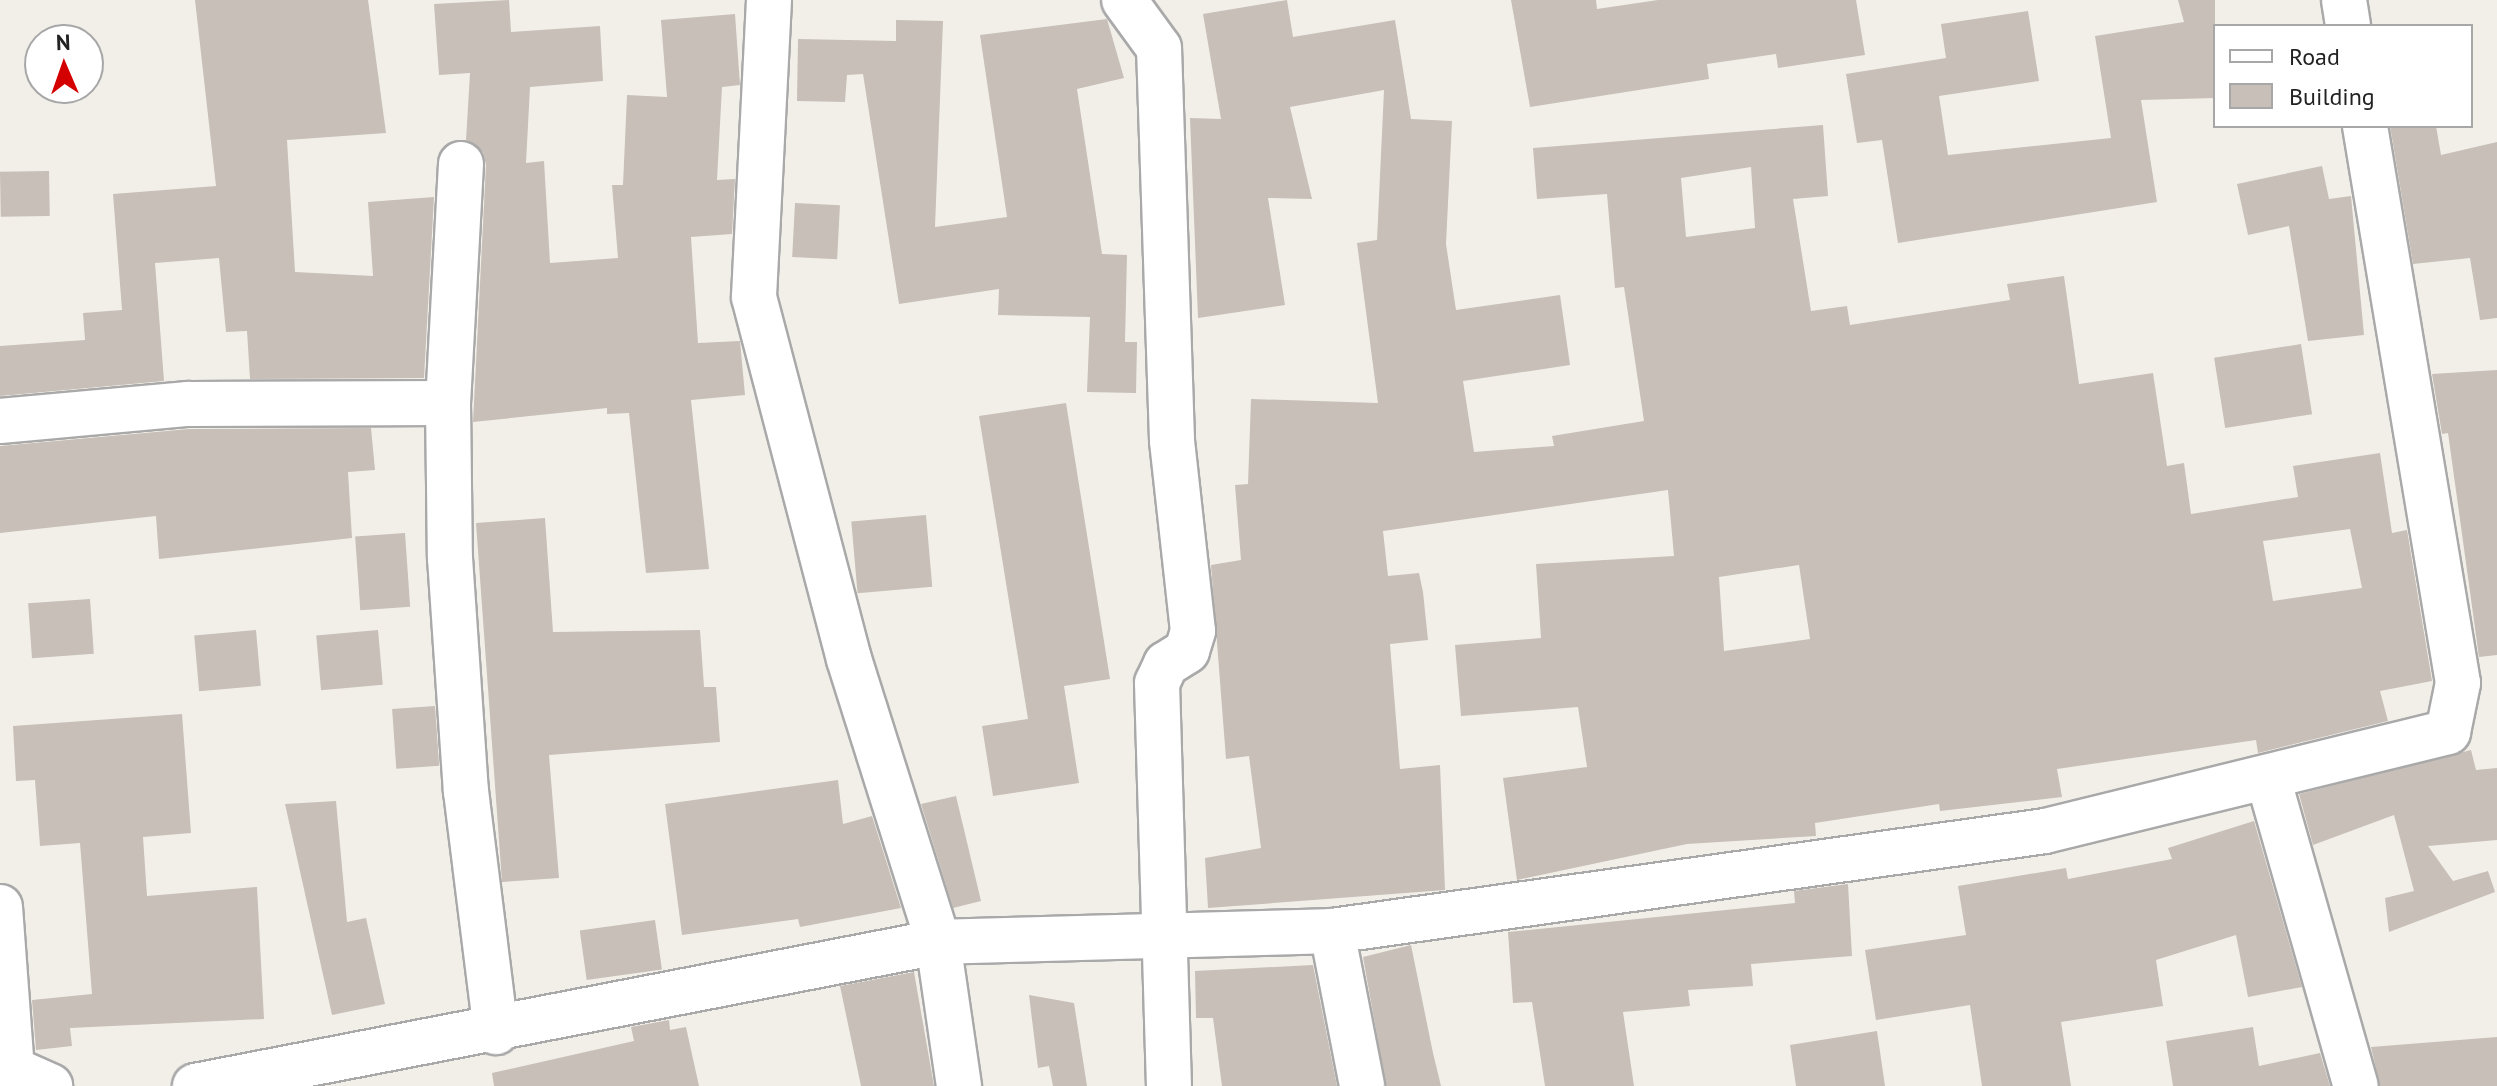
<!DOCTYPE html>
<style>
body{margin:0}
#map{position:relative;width:2497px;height:1086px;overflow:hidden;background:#f2efe9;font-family:"PT Sans",sans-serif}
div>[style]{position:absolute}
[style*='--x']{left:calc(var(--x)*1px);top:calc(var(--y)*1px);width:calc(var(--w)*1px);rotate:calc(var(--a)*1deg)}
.building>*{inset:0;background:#c7bfb8;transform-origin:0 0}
.roads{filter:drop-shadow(2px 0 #a9a9a9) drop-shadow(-2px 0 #a9a9a9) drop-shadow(0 2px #a9a9a9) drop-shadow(0 -2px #a9a9a9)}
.minor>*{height:44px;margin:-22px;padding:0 22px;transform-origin:22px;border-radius:22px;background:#fff}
span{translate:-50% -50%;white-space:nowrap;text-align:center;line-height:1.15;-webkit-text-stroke:8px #fff;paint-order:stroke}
.legend{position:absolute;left:2213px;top:24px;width:260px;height:104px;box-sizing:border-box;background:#fff;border:2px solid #a7a7a7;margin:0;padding:10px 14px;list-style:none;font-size:24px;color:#222}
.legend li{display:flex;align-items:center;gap:16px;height:40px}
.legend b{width:40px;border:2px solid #a7a7a7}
.north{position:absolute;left:24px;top:24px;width:80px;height:80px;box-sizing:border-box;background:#fff;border:2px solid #a7a7a7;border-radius:50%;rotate:358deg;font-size:22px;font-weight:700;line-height:32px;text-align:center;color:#222}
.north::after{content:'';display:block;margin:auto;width:28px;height:36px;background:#d40000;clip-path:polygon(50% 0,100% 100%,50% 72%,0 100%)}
</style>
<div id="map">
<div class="building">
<i style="clip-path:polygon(195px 0,368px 0,386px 133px,287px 140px,295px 272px,373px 276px,368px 202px,434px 197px,424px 378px,250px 379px,247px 331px,226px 332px,219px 258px,155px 263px,164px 381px,0 396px,0 346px,85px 340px,83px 313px,122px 310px,113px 194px,216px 186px)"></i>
<i style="clip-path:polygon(509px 0,511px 32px,600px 26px,603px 81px,530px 87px,526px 163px,544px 161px,550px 263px,618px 258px,612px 185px,623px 185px,627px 95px,667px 97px,661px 20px,735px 14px,740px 85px,722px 87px,717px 180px,735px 179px,732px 234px,691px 237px,698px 343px,740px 341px,745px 395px,691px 400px,709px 569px,646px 573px,629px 413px,607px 414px,607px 408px,473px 422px,486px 165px,483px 152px,466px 140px,470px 73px,439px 75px,434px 4px)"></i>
<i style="clip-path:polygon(evenodd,1287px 0,1293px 37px,1395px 20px,1411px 119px,1452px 121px,1446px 244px,1456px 310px,1560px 295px,1570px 365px,1463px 381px,1474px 452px,1554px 446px,1552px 436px,1644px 421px,1624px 287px,1615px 288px,1607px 194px,1537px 199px,1533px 148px,1823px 125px,1828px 196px,1793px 199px,1811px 311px,1847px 306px,1850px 325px,2010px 300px,2007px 284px,2064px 276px,2079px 384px,2153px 373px,2167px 466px,2184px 463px,2191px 514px,2298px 497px,2293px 466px,2380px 453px,2392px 533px,2407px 530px,2432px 681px,2380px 691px,2388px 721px,2258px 753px,2256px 740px,2057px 769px,2062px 797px,1940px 811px,1939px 804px,1815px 823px,1816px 836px,1687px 844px,1517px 880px,1503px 778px,1587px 767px,1578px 707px,1461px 716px,1455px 645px,1541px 638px,1536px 564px,1674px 556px,1668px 490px,1383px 531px,1388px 576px,1419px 573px,1423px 592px,1428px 640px,1390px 644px,1400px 769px,1440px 765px,1445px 890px,1208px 908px,1205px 858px,1261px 848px,1249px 756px,1226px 759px,1211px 565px,1241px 560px,1235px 485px,1248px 484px,1251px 399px,1378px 403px,1357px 243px,1377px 240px,1384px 90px,1290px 107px,1312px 199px,1268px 198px,1285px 305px,1198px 318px,1190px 118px,1221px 119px,1203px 14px,1287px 0,1751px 167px,1755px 228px,1686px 237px,1681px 178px,1751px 167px,1287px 0,2350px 529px,2362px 588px,2273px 601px,2263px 541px,2350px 529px,1287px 0,1799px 565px,1810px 639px,1724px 651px,1719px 577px,1799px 565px)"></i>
<i style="clip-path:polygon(1511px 0,1596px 0,1597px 9px,1658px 0,1856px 0,1865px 55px,1778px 68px,1776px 54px,1707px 64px,1709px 79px,1530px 107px)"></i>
<i style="clip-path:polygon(2178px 0,2215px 0,2215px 98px,2141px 100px,2157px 202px,1898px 243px,1882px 140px,1857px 143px,1846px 74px,1946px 58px,1941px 24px,2028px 11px,2039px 81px,1939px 96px,1948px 155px,2111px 138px,2095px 36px,2184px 22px)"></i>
<i style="clip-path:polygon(1107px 19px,1124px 78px,1077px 89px,1102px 254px,1127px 255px,1125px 342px,1137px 342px,1136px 393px,1087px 392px,1090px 317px,998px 315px,999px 289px,899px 304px,863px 74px,847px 75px,845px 102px,797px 101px,798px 39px,896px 41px,896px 20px,943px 21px,935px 227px,1007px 217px,980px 35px)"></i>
<i style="clip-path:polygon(2390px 126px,2436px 126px,2441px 155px,2497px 142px,2497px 318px,2480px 320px,2470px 258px,2413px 264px)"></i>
<i style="clip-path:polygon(2322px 166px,2329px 199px,2351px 196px,2364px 335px,2308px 341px,2289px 226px,2248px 235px,2237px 184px)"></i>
<i style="left:49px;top:171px;width:45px;height:49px;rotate:89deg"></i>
<i style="left:795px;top:203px;width:45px;height:54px;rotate:3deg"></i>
<i style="left:2301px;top:344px;width:71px;height:88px;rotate:81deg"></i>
<i style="clip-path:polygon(2497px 370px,2497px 655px,2479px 657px,2448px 433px,2442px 434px,2432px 374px)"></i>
<i style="clip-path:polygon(1066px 403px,1110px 679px,1064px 686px,1079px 783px,993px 796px,982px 726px,1028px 719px,979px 416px)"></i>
<i style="clip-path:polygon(371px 428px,375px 470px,348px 472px,352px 538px,159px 559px,156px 516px,0 533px,0 446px,189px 429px)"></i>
<i style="left:926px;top:515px;width:72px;height:75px;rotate:85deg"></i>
<i style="clip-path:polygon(545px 518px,553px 632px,700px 630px,704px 687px,716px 687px,720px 742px,549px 755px,559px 878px,502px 882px,476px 523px)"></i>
<i style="left:405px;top:533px;width:74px;height:50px;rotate:86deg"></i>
<i style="left:90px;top:599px;width:55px;height:62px;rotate:86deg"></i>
<i style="left:256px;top:630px;width:56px;height:62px;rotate:85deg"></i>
<i style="left:378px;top:630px;width:55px;height:62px;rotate:85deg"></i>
<i style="left:435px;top:706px;width:60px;height:43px;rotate:86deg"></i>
<i style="clip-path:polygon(182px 714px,191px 833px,143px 837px,147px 896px,257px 887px,264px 1019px,70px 1028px,72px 1046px,36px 1050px,32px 1000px,92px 994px,80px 843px,40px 846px,35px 780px,16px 781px,13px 726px)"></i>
<i style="clip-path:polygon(2471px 750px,2476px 770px,2497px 768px,2497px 840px,2428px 846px,2453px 881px,2488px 871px,2495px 892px,2389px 932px,2385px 898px,2414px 891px,2394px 815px,2313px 845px,2299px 794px)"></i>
<i style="clip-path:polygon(838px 780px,843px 824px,872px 816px,901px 908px,800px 927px,798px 919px,682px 935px,665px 804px)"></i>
<i style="clip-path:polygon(956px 796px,981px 901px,953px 908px,921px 804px)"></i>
<i style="clip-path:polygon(336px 801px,347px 922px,366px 918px,385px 1004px,332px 1015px,285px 804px)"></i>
<i style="clip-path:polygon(2254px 821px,2302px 987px,2248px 997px,2236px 935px,2156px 960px,2163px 1006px,2061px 1022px,2071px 1086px,1982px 1086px,1970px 1005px,1876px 1020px,1865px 950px,1966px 935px,1958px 886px,2066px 868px,2068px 879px,2172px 859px,2168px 848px)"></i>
<i style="clip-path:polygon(1848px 884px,1852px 956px,1751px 964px,1753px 986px,1688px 990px,1690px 1006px,1623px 1012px,1634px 1086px,1545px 1086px,1532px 1002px,1513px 1003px,1508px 932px,1795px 903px,1794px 891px)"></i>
<i style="left:655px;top:920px;width:50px;height:76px;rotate:82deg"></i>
<i style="clip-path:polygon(1411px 945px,1433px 1053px,1441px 1086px,1386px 1086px,1363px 957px)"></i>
<i style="clip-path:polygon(1313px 965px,1337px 1086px,1222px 1086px,1213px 1018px,1196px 1018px,1195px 971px)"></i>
<i style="clip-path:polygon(914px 972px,934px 1086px,861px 1086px,840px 986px)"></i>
<i style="clip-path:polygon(1029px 995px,1074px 1003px,1087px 1086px,1053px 1086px,1049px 1066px,1038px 1068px)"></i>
<i style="clip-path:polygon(669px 1020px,670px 1030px,686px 1027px,699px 1086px,494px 1086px,492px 1073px,634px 1041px,631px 1027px)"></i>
<i style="clip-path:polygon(2253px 1027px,2259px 1066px,2320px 1053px,2330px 1086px,2173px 1086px,2166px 1041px)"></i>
<i style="clip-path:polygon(1877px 1031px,1885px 1086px,1796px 1086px,1790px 1045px)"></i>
<i style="clip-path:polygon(2497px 1037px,2497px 1086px,2380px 1086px,2371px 1047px)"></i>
</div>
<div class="roads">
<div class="minor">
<i style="--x:769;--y:0;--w:297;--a:92.9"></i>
<i style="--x:754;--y:297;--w:374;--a:75.3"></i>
<i style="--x:849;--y:659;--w:297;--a:72.5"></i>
<i style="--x:938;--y:942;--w:146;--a:81.7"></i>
<i style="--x:1124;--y:0;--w:59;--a:53.9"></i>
<i style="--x:1159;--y:48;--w:393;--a:88.1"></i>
<i style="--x:1172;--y:441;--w:191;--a:83.7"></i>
<i style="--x:1193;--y:631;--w:21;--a:107"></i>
<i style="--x:1187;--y:651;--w:25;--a:148"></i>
<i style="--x:1166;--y:664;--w:21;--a:115"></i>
<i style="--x:1157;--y:683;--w:403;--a:88.3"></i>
<i style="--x:2344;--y:0;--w:26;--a:81"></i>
<i style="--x:461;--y:164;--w:239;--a:93.1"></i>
<i style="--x:448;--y:403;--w:155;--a:89.3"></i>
<i style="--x:450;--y:558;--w:234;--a:86.1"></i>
<i style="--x:466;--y:791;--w:243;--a:82.9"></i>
<i style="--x:0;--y:421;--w:189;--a:-5.2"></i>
<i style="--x:188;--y:404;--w:260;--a:-0.2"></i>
<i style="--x:2268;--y:778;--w:320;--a:74.1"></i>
<i style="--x:0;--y:907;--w:162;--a:85.8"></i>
<i style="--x:12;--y:1069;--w:42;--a:24.1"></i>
<i style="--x:1332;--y:931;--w:158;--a:79"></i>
<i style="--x:195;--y:1086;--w:757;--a:-10.97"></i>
<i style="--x:938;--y:942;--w:394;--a:-1.6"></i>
<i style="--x:1332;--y:931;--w:720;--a:-7.98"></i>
<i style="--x:2045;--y:831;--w:415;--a:-13.8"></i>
<i style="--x:2448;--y:732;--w:50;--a:-78.5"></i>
<i style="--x:2458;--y:683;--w:565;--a:-99.48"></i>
</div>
</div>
<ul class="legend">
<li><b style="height:10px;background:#fff"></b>Road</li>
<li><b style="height:22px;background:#c7bfb8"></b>Building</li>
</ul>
<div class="north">N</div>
</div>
